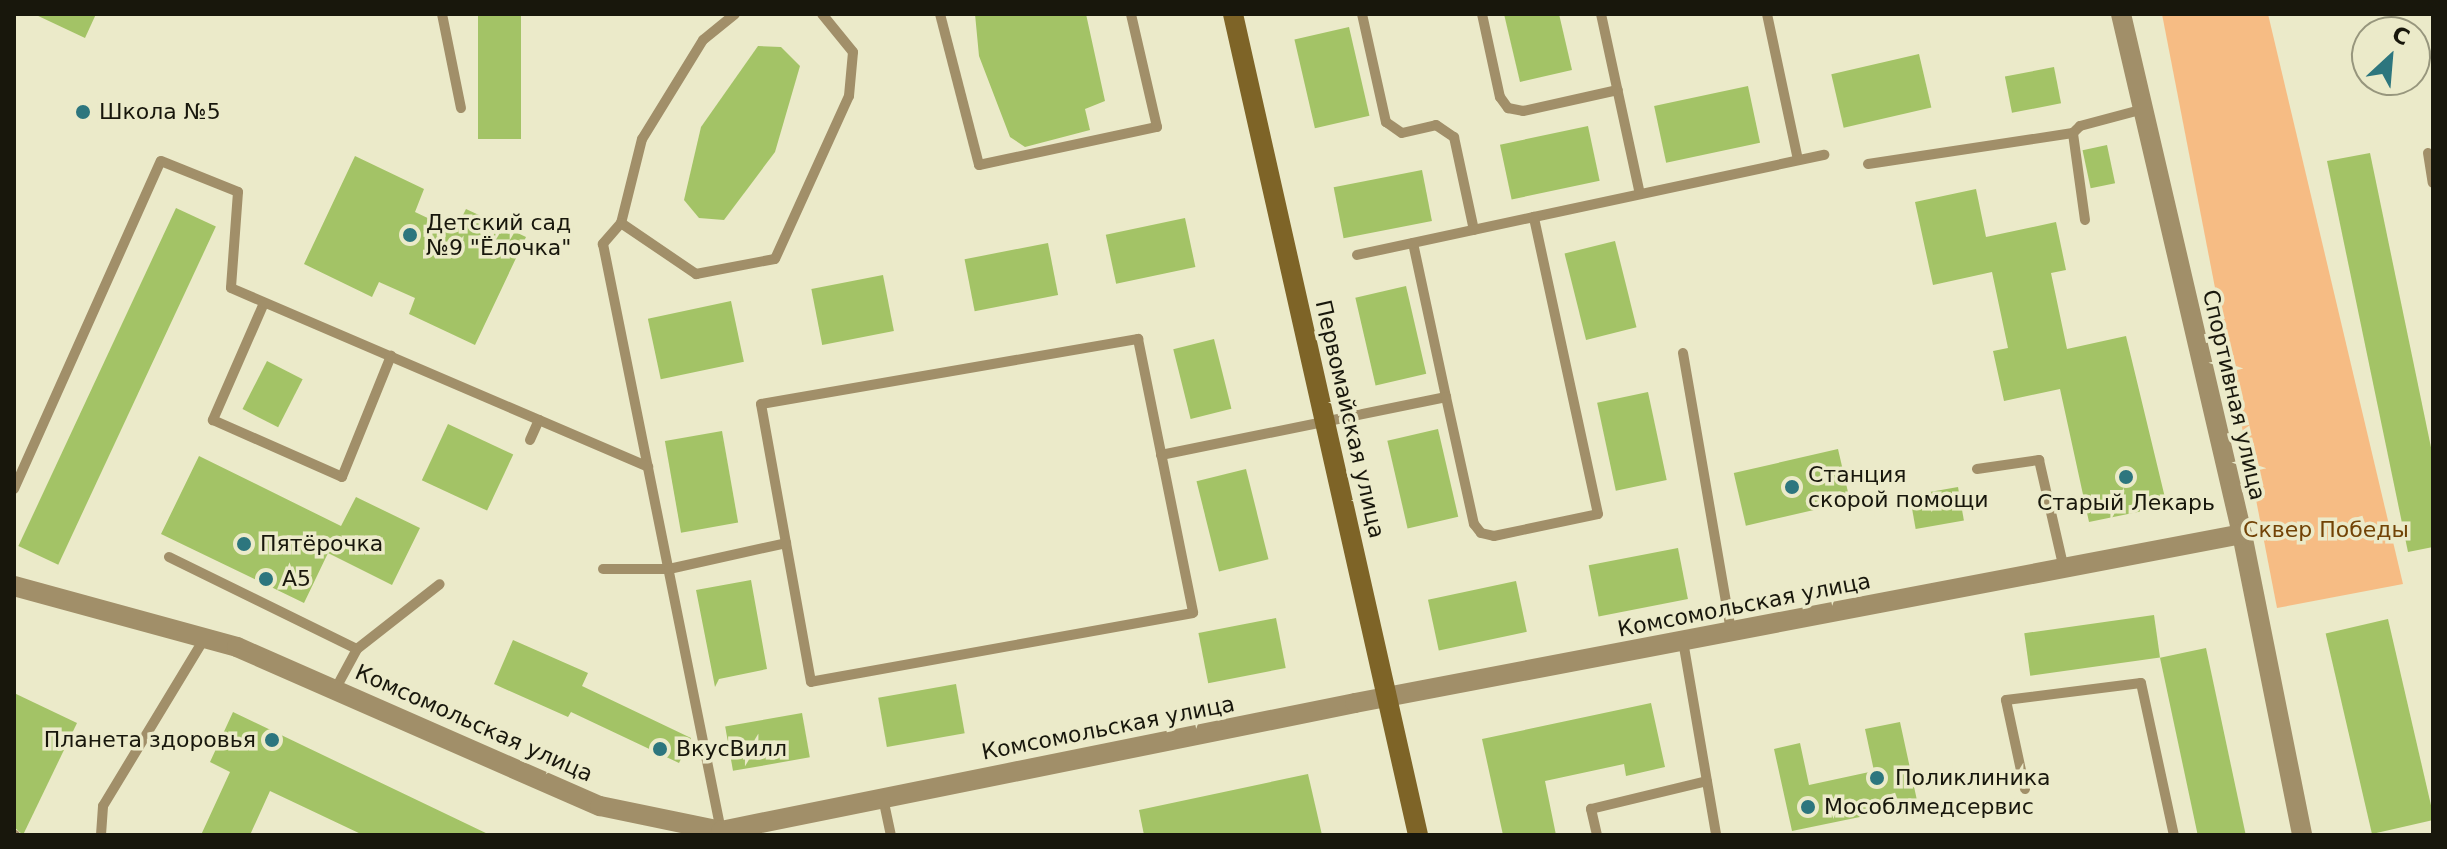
<!DOCTYPE html>
<meta charset="utf-8">
<style>
body{margin:0}
#map{position:relative;width:2447px;height:849px;overflow:hidden;background:#ebeac9;font-family:"DejaVu Sans",sans-serif}
div>[style]{position:absolute}
[style*='--x']{left:calc(var(--x)*1px);top:calc(var(--y)*1px);width:calc(var(--w)*1px);rotate:calc(var(--a)*1deg)}
.green>*{inset:0;background:#f6bc84}
.building>*{inset:0;background:#a3c366;transform-origin:0 0}
.lane>*{height:10px;margin:-5px;padding:0 5px;transform-origin:5px;border-radius:5px;background:#a18f69}
.street>*{height:20px;margin:-10px;padding:0 10px;transform-origin:10px;border-radius:10px;background:#a18f69}
.secondary>*{height:20px;margin:-10px;padding:0 10px;transform-origin:10px;border-radius:10px;background:#7e6427}
.dots>*{width:22px;height:22px;translate:-50% -50%;box-sizing:border-box;border:4px solid #ebeac9;border-radius:50%}
span{translate:-50% -50%;white-space:nowrap;text-align:center;line-height:1.15;-webkit-text-stroke:7px #ebeac9;paint-order:stroke}
.poi-label{font-size:22px;color:#18170c}
.left{translate:0 -50%;text-align:left}
.right{translate:-100% -50%;text-align:right}
.street-label{font-size:22px;color:#18170c}
.park-label{font-size:22px;color:#724306}
.frame{position:absolute;inset:0;border:16px solid #18170c;pointer-events:none}
.north{position:absolute;left:2351px;top:16px;width:80px;height:80px;box-sizing:border-box;background:#ebeac9;border:2px solid #97967d;border-radius:50%;rotate:26deg;font-size:22px;font-weight:700;line-height:32px;text-align:center;color:#18170c}
.north::after{content:'';display:block;margin:auto;width:28px;height:36px;background:#2d767e;clip-path:polygon(50% 0,100% 100%,50% 72%,0 100%)}
</style>
<div id="map">
<div class="green">
<i style="clip-path:polygon(2162px 14px,2268px 14px,2403px 584px,2277px 608px)"></i>
</div>
<div class="building">
<i style="clip-path:polygon(34px 14px,96px 14px,85px 38px)"></i>
<i style="left:478px;top:14px;width:43px;height:125px"></i>
<i style="clip-path:polygon(975px 14px,1086px 14px,1105px 101px,1085px 109px,1090px 130px,1025px 147px,1010px 137px,979px 56px)"></i>
<i style="clip-path:polygon(1504px 14px,1559px 14px,1572px 70px,1520px 82px)"></i>
<i style="left:1349px;top:27px;width:91px;height:56px;rotate:77deg"></i>
<i style="clip-path:polygon(758px 46px,781px 47px,800px 66px,775px 152px,724px 220px,699px 218px,684px 200px,701px 127px)"></i>
<i style="left:1919px;top:54px;width:55px;height:90px;rotate:77deg"></i>
<i style="left:2054px;top:67px;width:37px;height:50px;rotate:79deg"></i>
<i style="left:1748px;top:86px;width:58px;height:96px;rotate:78deg"></i>
<i style="left:1588px;top:126px;width:56px;height:90px;rotate:78deg"></i>
<i style="left:2107px;top:145px;width:39px;height:25px;rotate:78deg"></i>
<i style="clip-path:polygon(2370px 153px,2433px 457px,2433px 547px,2408px 552px,2327px 161px)"></i>
<i style="clip-path:polygon(355px 156px,424px 189px,415px 212px,455px 231px,466px 209px,526px 237px,475px 345px,409px 314px,415px 298px,379px 282px,372px 297px,304px 264px)"></i>
<i style="left:1422px;top:170px;width:52px;height:90px;rotate:79deg"></i>
<i style="clip-path:polygon(1976px 189px,1986px 237px,2056px 222px,2066px 270px,2051px 273px,2067px 349px,2126px 336px,2167px 506px,2089px 522px,2060px 389px,2004px 401px,1993px 351px,2008px 348px,1992px 272px,1933px 285px,1915px 202px)"></i>
<i style="left:176px;top:208px;width:44px;height:373px;rotate:25deg"></i>
<i style="left:1185px;top:218px;width:50px;height:81px;rotate:78deg"></i>
<i style="left:1615px;top:241px;width:89px;height:52px;rotate:76deg"></i>
<i style="left:1048px;top:243px;width:53px;height:85px;rotate:79deg"></i>
<i style="left:883px;top:275px;width:57px;height:73px;rotate:79deg"></i>
<i style="left:1406px;top:286px;width:90px;height:52px;rotate:77deg"></i>
<i style="left:731px;top:301px;width:62px;height:85px;rotate:78deg"></i>
<i style="left:1214px;top:339px;width:72px;height:42px;rotate:76deg"></i>
<i style="left:267px;top:361px;width:40px;height:54px;rotate:27deg"></i>
<i style="left:1648px;top:392px;width:90px;height:52px;rotate:78deg"></i>
<i style="left:448px;top:424px;width:72px;height:62px;rotate:25deg"></i>
<i style="left:1438px;top:429px;width:90px;height:52px;rotate:77deg"></i>
<i style="left:722px;top:431px;width:93px;height:58px;rotate:80deg"></i>
<i style="left:1838px;top:449px;width:54px;height:107px;rotate:77deg"></i>
<i style="clip-path:polygon(199px 456px,341px 526px,356px 497px,420px 528px,392px 585px,328px 553px,304px 603px,161px 534px)"></i>
<i style="left:1246px;top:469px;width:93px;height:51px;rotate:76deg"></i>
<i style="left:1958px;top:487px;width:34px;height:49px;rotate:80deg"></i>
<i style="left:1678px;top:548px;width:52px;height:91px;rotate:79deg"></i>
<i style="clip-path:polygon(751px 580px,767px 669px,719px 679px,715px 687px,696px 590px)"></i>
<i style="left:1516px;top:581px;width:52px;height:90px;rotate:78deg"></i>
<i style="left:2154px;top:615px;width:43px;height:131px;rotate:82deg"></i>
<i style="left:1276px;top:618px;width:51px;height:79px;rotate:79deg"></i>
<i style="left:2388px;top:619px;width:206px;height:64px;rotate:77deg"></i>
<i style="clip-path:polygon(513px 640px,588px 673px,582px 686px,691px 738px,679px 763px,571px 712px,568px 717px,494px 684px)"></i>
<i style="left:2206px;top:648px;width:191px;height:47px;rotate:78deg"></i>
<i style="left:956px;top:684px;width:50px;height:79px;rotate:80deg"></i>
<i style="clip-path:polygon(14px 693px,77px 723px,23px 835px,14px 827px)"></i>
<i style="clip-path:polygon(1651px 703px,1665px 767px,1626px 776px,1624px 764px,1545px 781px,1556px 835px,1503px 835px,1482px 739px)"></i>
<i style="clip-path:polygon(233px 712px,490px 835px,363px 835px,270px 791px,250px 835px,201px 835px,230px 772px,210px 762px)"></i>
<i style="left:802px;top:713px;width:45px;height:78px;rotate:80deg"></i>
<i style="clip-path:polygon(1900px 722px,1918px 805px,1792px 831px,1774px 749px,1800px 743px,1809px 785px,1874px 771px,1865px 729px)"></i>
<i style="clip-path:polygon(1308px 774px,1322px 835px,1144px 835px,1139px 810px)"></i>
</div>
<div class="lane">
<i style="--x:442;--y:14;--w:96;--a:78.6"></i>
<i style="--x:735;--y:14;--w:41;--a:140.9"></i>
<i style="--x:703;--y:40;--w:116;--a:121.6"></i>
<i style="--x:642;--y:139;--w:87;--a:104"></i>
<i style="--x:621;--y:223;--w:91;--a:34.2"></i>
<i style="--x:696;--y:274;--w:80;--a:-10.8"></i>
<i style="--x:775;--y:259;--w:179;--a:-65.6"></i>
<i style="--x:849;--y:96;--w:44;--a:-84.8"></i>
<i style="--x:853;--y:52;--w:49;--a:-129.2"></i>
<i style="--x:940;--y:14;--w:156;--a:75.5"></i>
<i style="--x:979;--y:165;--w:182;--a:-12.1"></i>
<i style="--x:1157;--y:127;--w:116;--a:-103"></i>
<i style="--x:1362;--y:14;--w:111;--a:77.5"></i>
<i style="--x:1386;--y:122;--w:19;--a:35"></i>
<i style="--x:1402;--y:133;--w:35;--a:-13"></i>
<i style="--x:1436;--y:125;--w:22;--a:34"></i>
<i style="--x:1454;--y:137;--w:95;--a:77.9"></i>
<i style="--x:1482;--y:14;--w:85;--a:77.8"></i>
<i style="--x:1500;--y:97;--w:14;--a:54"></i>
<i style="--x:1508;--y:108;--w:15;--a:11"></i>
<i style="--x:1523;--y:111;--w:97;--a:-12.5"></i>
<i style="--x:1601;--y:14;--w:184;--a:77.8"></i>
<i style="--x:1767;--y:14;--w:149;--a:78"></i>
<i style="--x:2428;--y:153;--w:30;--a:81"></i>
<i style="--x:1868;--y:164;--w:207;--a:-8.6"></i>
<i style="--x:1534;--y:217;--w:297;--a:-12.1"></i>
<i style="--x:2085;--y:220;--w:88;--a:-97.9"></i>
<i style="--x:2073;--y:133;--w:10;--a:-45"></i>
<i style="--x:2080;--y:126;--w:66;--a:-14.9"></i>
<i style="--x:621;--y:223;--w:28;--a:131"></i>
<i style="--x:603;--y:244;--w:599;--a:78.63"></i>
<i style="--x:1413;--y:243;--w:157;--a:77.9"></i>
<i style="--x:264;--y:303;--w:128;--a:113.6"></i>
<i style="--x:213;--y:420;--w:141;--a:23.8"></i>
<i style="--x:342;--y:477;--w:131;--a:-68"></i>
<i style="--x:1138;--y:339;--w:279;--a:78.6"></i>
<i style="--x:1193;--y:613;--w:388;--a:169.8"></i>
<i style="--x:811;--y:682;--w:282;--a:-100.2"></i>
<i style="--x:761;--y:404;--w:383;--a:-9.8"></i>
<i style="--x:1683;--y:353;--w:283;--a:80.2"></i>
<i style="--x:530;--y:440;--w:22;--a:-66"></i>
<i style="--x:1161;--y:455;--w:291;--a:-11.5"></i>
<i style="--x:1446;--y:397;--w:130;--a:77.6"></i>
<i style="--x:1474;--y:524;--w:11;--a:52"></i>
<i style="--x:1481;--y:533;--w:13;--a:13"></i>
<i style="--x:1494;--y:536;--w:106;--a:-11.9"></i>
<i style="--x:1598;--y:514;--w:304;--a:-102.2"></i>
<i style="--x:1534;--y:217;--w:181;--a:167.9"></i>
<i style="--x:1977;--y:469;--w:63;--a:-8.3"></i>
<i style="--x:2039;--y:460;--w:112;--a:77.1"></i>
<i style="--x:14;--y:489;--w:359;--a:-65.9"></i>
<i style="--x:161;--y:161;--w:83;--a:21.9"></i>
<i style="--x:238;--y:192;--w:96;--a:94.2"></i>
<i style="--x:231;--y:288;--w:454;--a:23.2"></i>
<i style="--x:169;--y:557;--w:209;--a:26.1"></i>
<i style="--x:603;--y:569;--w:66;--a:0"></i>
<i style="--x:669;--y:569;--w:120;--a:-12.5"></i>
<i style="--x:1683;--y:641;--w:197;--a:80.3"></i>
<i style="--x:336;--y:688;--w:44;--a:-61.7"></i>
<i style="--x:357;--y:649;--w:105;--a:-38.1"></i>
<i style="--x:2025;--y:789;--w:91;--a:-102.1"></i>
<i style="--x:2006;--y:700;--w:136;--a:-7.2"></i>
<i style="--x:2141;--y:683;--w:156;--a:77.8"></i>
<i style="--x:883;--y:798;--w:38;--a:78"></i>
<i style="--x:14;--y:835;--w:1;--a:0"></i>
<i style="--x:101;--y:835;--w:29;--a:-86"></i>
<i style="--x:103;--y:806;--w:195;--a:-58.8"></i>
<i style="--x:1597;--y:835;--w:27;--a:-103"></i>
<i style="--x:1591;--y:809;--w:119;--a:-13.6"></i>
</div>
<div class="street">
<i style="--x:2121;--y:14;--w:534;--a:76.9"></i>
<i style="--x:2242;--y:534;--w:307;--a:78.7"></i>
<i style="--x:14;--y:586;--w:231;--a:15.3"></i>
<i style="--x:237;--y:647;--w:396;--a:23.7"></i>
<i style="--x:600;--y:806;--w:124;--a:11.7"></i>
<i style="--x:721;--y:831;--w:647;--a:-11.41"></i>
<i style="--x:1355;--y:703;--w:903;--a:-10.79"></i>
</div>
<div class="secondary">
<i style="--x:1233;--y:14;--w:842;--a:77.3"></i>
</div>
<div class="dots">
<i style="left:83px;top:112px;background:#2d767e"></i>
<i style="left:410px;top:235px;background:#2d767e"></i>
<i style="left:2126px;top:477px;background:#2d767e"></i>
<i style="left:1792px;top:487px;background:#2d767e"></i>
<i style="left:244px;top:544px;background:#2d767e"></i>
<i style="left:266px;top:579px;background:#2d767e"></i>
<i style="left:272px;top:740px;background:#2d767e"></i>
<i style="left:660px;top:749px;background:#2d767e"></i>
<i style="left:1877px;top:778px;background:#2d767e"></i>
<i style="left:1808px;top:807px;background:#2d767e"></i>
</div>
<div class="poi-label">
<span class="left" style="left:99px;top:112px">Школа №5</span>
<span class="left" style="left:426px;top:235px">Детский сад<br>№9 "Ёлочка"</span>
<span class="left" style="left:1808px;top:487px">Станция<br>скорой помощи</span>
<span style="left:2126px;top:503px">Старый Лекарь</span>
<span class="left" style="left:260px;top:544px">Пятёрочка</span>
<span class="left" style="left:282px;top:579px">А5</span>
<span class="right" style="left:256px;top:740px">Планета здоровья</span>
<span class="left" style="left:676px;top:749px">ВкусВилл</span>
<span class="left" style="left:1895px;top:778px">Поликлиника</span>
<span class="left" style="left:1824px;top:807px">Мособлмедсервис</span>
</div>
<div class="street-label">
<span style="left:2234px;top:395px;rotate:77deg">Спортивная улица</span>
<span style="left:1350px;top:419px;rotate:77deg">Первомайская улица</span>
<span style="left:1744px;top:605px;rotate:-11deg">Комсомольская улица</span>
<span style="left:474px;top:723px;rotate:24deg">Комсомольская улица</span>
<span style="left:1108px;top:728px;rotate:-11deg">Комсомольская улица</span>
</div>
<div class="park-label">
<span style="left:2326px;top:530px">Сквер Победы</span>
</div>
<div class="frame"></div>
<div class="north">С</div>
</div>
